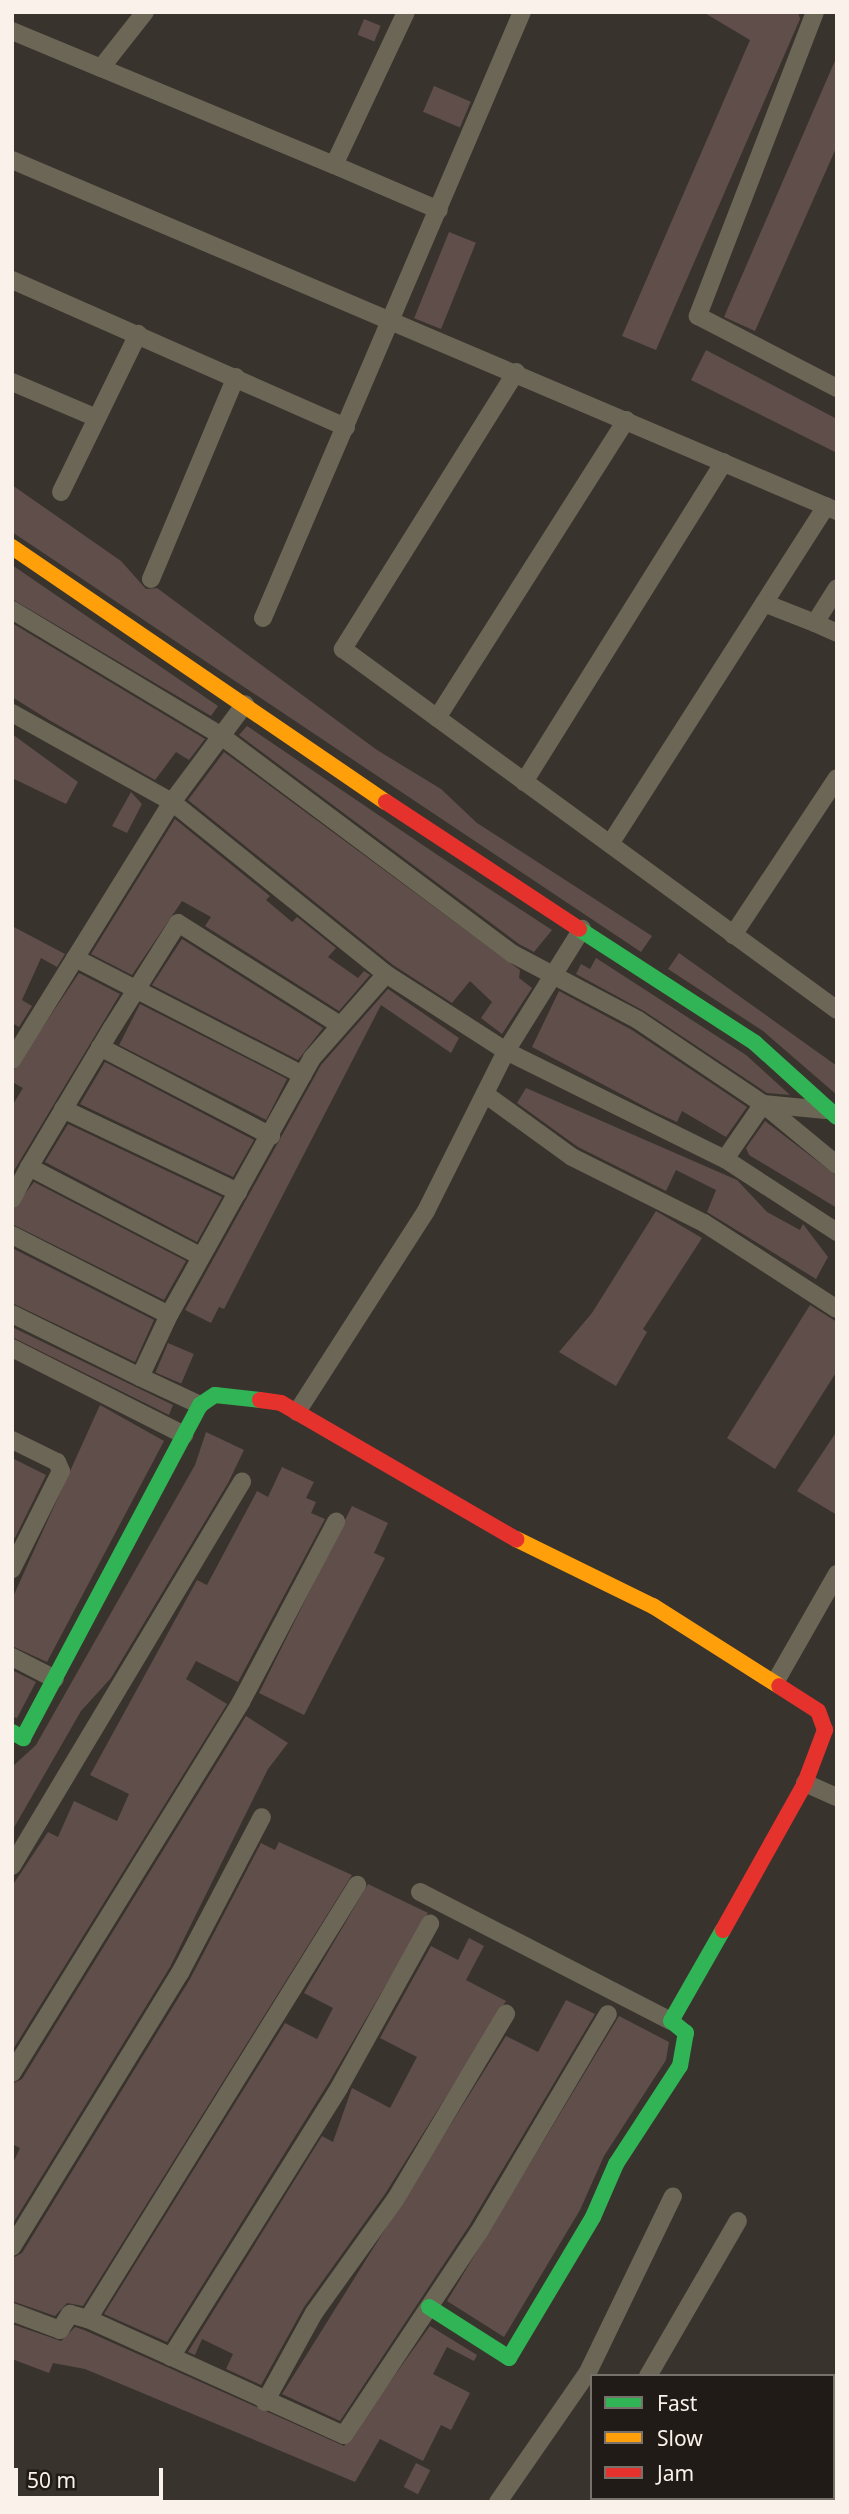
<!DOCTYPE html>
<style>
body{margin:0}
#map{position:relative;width:849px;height:2514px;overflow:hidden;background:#39332e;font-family:"Noto Sans",sans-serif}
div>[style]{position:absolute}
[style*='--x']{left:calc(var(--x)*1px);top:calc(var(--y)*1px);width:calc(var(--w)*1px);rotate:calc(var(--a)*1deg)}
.building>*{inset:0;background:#604e4a;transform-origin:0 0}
.street>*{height:18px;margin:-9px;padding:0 9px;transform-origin:9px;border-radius:9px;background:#6c6657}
.fast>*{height:16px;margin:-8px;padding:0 8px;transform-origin:8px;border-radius:8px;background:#30b455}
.slow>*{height:16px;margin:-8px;padding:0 8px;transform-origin:8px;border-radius:8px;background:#ff9f0a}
.jam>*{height:16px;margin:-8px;padding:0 8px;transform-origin:8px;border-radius:8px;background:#e5322d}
span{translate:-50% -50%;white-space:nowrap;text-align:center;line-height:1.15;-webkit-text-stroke:7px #211b17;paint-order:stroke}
.frame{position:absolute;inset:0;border:14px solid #f9f1ea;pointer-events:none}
.legend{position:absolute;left:590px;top:2374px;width:245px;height:126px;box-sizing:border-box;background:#211b17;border:2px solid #77716b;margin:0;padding:9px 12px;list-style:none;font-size:21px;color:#f9f1ea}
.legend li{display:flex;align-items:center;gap:14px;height:35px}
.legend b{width:35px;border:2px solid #77716b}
.scale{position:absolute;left:14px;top:2468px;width:149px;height:32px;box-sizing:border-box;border:4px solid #f9f1ea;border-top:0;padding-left:9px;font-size:21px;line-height:24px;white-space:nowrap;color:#f9f1ea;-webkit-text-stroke:5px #211b17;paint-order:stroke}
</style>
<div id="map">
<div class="building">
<i style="clip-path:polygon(703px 12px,798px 12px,800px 19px,656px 350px,622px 336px,750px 40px)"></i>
<i style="left:364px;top:19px;width:18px;height:17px;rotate:22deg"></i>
<i style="clip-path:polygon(837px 56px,837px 146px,755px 331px,724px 317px)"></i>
<i style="left:434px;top:86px;width:40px;height:28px;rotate:23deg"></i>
<i style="left:449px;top:232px;width:29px;height:93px;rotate:22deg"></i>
<i style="clip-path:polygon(706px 350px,837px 419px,837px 453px,691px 380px)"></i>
<i style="clip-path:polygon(12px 485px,121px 561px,146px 589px,157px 588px,377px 750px,441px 789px,477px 823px,652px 936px,641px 952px,12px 532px)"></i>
<i style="clip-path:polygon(12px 565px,218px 706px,211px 716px,12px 599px)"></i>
<i style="clip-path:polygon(12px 623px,205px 739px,189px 760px,176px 752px,155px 780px,49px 720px,12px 697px)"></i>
<i style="clip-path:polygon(247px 726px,439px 856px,552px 930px,534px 952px,519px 944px,239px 735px)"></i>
<i style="clip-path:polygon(12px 734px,78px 782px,66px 804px,12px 778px)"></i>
<i style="clip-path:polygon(224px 752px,520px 970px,519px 978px,532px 988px,502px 1034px,481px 1018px,492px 1002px,470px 981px,452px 1003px,393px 965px,188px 800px)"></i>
<i style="clip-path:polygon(131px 792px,142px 804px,127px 833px,112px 826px)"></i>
<i style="clip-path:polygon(175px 819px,270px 896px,266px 900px,292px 922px,297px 917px,336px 948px,328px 957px,358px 978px,364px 971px,370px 975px,339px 1011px,205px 926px,211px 917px,182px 901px,132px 975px,91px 954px)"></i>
<i style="clip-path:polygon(12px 926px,65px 954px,57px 967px,41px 958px,22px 1000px,32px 1006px,19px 1027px,12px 1023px)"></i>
<i style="clip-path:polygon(182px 939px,323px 1028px,298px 1060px,152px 985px)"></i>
<i style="clip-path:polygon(679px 953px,837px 1066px,837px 1095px,763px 1031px,668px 969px)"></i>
<i style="clip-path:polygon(596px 958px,746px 1055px,790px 1095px,767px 1093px,644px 1011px,576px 974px,581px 964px,590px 969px)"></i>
<i style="clip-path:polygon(79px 973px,120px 994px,12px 1174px,12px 1106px,23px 1088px,12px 1082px,12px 1073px)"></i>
<i style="clip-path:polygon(388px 989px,459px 1038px,451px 1053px,381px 1005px,224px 1309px,219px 1307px,211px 1323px,185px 1310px,321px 1065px)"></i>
<i style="clip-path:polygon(559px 991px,632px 1030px,747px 1107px,726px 1137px,682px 1111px,677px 1122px,655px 1112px,532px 1047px)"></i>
<i style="left:140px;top:1004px;width:165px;height:46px;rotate:27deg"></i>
<i style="clip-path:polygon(105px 1062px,254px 1140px,233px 1177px,80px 1104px)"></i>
<i style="clip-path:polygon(526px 1088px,737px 1180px,767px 1212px,800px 1230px,803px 1224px,828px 1257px,816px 1279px,707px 1212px,716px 1190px,676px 1170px,666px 1191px,578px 1147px,517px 1103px)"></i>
<i style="clip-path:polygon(765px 1121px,837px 1176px,837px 1208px,749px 1155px,746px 1148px)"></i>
<i style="clip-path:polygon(68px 1124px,222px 1197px,197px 1242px,45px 1162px)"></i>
<i style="clip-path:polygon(34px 1182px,186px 1261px,164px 1300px,12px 1224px,12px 1210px)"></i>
<i style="clip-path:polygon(656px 1211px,702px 1238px,643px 1329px,647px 1332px,616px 1386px,559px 1352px,592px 1313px)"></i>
<i style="clip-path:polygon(12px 1248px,154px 1320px,135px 1362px,12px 1303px)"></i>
<i style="clip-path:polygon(810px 1305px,837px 1322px,837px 1371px,775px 1469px,727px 1438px)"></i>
<i style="clip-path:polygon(12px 1327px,173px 1405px,169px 1415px,12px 1337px)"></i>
<i style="left:168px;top:1343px;width:28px;height:32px;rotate:23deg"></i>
<i style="clip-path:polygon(100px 1405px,164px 1441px,47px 1662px,12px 1646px,12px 1599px)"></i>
<i style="clip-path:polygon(837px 1431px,837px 1515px,797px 1491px)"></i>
<i style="clip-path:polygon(206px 1432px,244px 1450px,228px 1483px,111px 1678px,81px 1711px,12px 1831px,12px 1767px,36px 1745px,195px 1465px)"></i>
<i style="clip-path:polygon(12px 1458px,46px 1475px,15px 1538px,12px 1537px)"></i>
<i style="clip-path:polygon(282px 1467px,314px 1482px,306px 1498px,316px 1502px,311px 1513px,325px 1519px,238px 1682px,196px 1661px,186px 1679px,227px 1704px,12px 2051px,12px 1886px,48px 1832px,58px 1837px,74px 1801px,117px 1821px,129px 1794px,90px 1775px,197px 1580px,207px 1585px,257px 1491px,268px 1497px)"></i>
<i style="clip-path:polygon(352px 1506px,388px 1523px,374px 1553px,385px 1558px,304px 1715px,259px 1693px)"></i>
<i style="clip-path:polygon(12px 1670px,36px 1682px,17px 1718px,12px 1717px)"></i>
<i style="clip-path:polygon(246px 1716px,288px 1743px,268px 1769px,170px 1967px,12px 2225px,12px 2165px,20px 2148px,12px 2144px,12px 2084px,22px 2079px)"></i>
<i style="clip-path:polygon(279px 1842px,352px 1875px,83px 2306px,67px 2303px,55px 2316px,12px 2301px,12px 2258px,22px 2253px,190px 1979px,261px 1843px,275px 1850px)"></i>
<i style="clip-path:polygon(368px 1884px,428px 1913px,329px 2082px,167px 2342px,104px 2314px,285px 2023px,317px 2039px,333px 2008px,304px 1993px)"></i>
<i style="clip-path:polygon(469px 1938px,484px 1946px,466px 1980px,506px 2001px,385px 2194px,304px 2307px,261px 2385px,226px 2369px,233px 2354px,202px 2339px,195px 2355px,188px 2352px,322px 2136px,333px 2142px,352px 2088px,390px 2108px,417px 2057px,380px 2038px,431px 1946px,458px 1960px)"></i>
<i style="clip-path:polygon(566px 2000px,595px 2014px,469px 2226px,340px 2421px,282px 2394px,506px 2036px,538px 2052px)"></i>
<i style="clip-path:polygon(619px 2016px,669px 2042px,666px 2060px,604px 2156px,580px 2210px,504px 2337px,447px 2301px)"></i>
<i style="clip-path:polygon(12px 2324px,61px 2341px,75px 2327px,84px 2330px,344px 2446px,430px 2326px,477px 2355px,474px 2361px,447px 2347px,433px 2374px,470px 2393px,451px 2430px,441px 2425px,423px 2461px,380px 2439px,355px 2482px,85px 2369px,53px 2363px,49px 2373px,12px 2359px)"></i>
<i style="left:416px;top:2463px;width:16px;height:27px;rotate:27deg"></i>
</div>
<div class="street">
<i style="--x:145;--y:12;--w:71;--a:128.2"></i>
<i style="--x:101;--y:68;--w:252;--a:22.6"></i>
<i style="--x:406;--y:12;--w:169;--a:115.2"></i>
<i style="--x:334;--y:165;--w:114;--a:23.2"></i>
<i style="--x:815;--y:12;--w:326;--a:111.1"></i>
<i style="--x:698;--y:316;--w:157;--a:27.4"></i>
<i style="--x:12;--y:31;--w:96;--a:22.6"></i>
<i style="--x:12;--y:160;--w:897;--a:23.05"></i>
<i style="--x:12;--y:280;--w:365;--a:23.8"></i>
<i style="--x:516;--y:372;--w:327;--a:122"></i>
<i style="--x:343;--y:649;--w:612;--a:36.16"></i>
<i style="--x:12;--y:382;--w:92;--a:23"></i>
<i style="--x:61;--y:492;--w:176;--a:-64"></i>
<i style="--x:151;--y:579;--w:219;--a:-67.2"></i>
<i style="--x:764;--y:603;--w:55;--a:21.4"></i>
<i style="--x:815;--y:623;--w:41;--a:-57.8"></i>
<i style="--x:12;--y:610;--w:243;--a:31"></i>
<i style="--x:220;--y:735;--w:366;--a:36.8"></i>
<i style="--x:513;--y:954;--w:141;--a:27.8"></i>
<i style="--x:638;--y:1020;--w:151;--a:33.9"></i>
<i style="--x:763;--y:1104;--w:96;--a:39.5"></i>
<i style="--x:263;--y:618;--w:659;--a:-66.86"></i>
<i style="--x:815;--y:623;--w:24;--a:24"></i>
<i style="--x:12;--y:713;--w:183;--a:29.1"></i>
<i style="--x:172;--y:802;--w:275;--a:38.8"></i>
<i style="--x:386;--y:974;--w:143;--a:32.7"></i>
<i style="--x:506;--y:1051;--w:244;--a:26.3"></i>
<i style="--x:725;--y:1159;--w:134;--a:33.1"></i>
<i style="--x:437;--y:718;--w:353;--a:-57.6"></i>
<i style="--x:524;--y:782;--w:377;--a:-58"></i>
<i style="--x:610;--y:844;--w:401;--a:-57.4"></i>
<i style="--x:733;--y:935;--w:188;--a:-56.5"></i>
<i style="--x:75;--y:958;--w:256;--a:27.2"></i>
<i style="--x:100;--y:1047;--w:193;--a:27.5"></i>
<i style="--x:12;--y:1060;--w:304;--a:-58.2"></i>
<i style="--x:172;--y:802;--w:122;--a:-53.3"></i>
<i style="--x:485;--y:1094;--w:107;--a:35.9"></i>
<i style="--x:572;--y:1157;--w:148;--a:26.6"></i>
<i style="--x:704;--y:1223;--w:158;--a:32.9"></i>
<i style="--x:63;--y:1109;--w:194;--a:25.4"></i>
<i style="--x:725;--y:1159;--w:67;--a:-55.4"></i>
<i style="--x:763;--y:1104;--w:63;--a:5.4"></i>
<i style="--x:12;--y:1199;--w:36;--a:-62"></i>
<i style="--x:12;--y:1235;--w:176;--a:27"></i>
<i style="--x:169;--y:1315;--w:294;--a:-60.9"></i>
<i style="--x:312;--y:1058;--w:112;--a:-48.6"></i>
<i style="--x:200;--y:1256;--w:193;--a:-152.5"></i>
<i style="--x:29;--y:1167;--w:162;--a:-59.2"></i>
<i style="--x:112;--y:1028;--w:124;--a:-57.8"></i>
<i style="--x:178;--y:923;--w:191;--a:32.2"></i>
<i style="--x:12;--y:1314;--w:143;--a:26.2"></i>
<i style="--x:140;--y:1377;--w:68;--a:-64.9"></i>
<i style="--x:12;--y:1348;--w:193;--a:26.8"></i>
<i style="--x:140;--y:1377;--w:66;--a:25"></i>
<i style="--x:297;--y:1412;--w:239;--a:-57.3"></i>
<i style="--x:426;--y:1211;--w:179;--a:-63.4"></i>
<i style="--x:506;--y:1051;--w:144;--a:-58.1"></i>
<i style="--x:12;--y:1440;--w:50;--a:26.1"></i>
<i style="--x:57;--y:1462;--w:10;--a:66"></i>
<i style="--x:61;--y:1471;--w:110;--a:116.6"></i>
<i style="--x:12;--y:1657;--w:48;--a:27.1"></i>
<i style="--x:777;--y:1679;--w:121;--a:-60.3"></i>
<i style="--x:805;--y:1783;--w:35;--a:24"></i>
<i style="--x:12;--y:1866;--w:448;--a:-59.1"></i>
<i style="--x:420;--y:1892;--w:282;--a:27.2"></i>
<i style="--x:12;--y:2073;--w:436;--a:-58.3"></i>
<i style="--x:241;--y:1702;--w:204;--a:-62.2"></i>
<i style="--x:12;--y:2247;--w:321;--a:-58.5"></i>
<i style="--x:180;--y:1973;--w:176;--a:-62.3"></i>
<i style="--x:12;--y:2312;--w:51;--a:20.6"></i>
<i style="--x:60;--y:2330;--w:19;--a:-58"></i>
<i style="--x:70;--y:2314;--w:19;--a:16"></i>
<i style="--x:88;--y:2319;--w:281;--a:24.4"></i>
<i style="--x:344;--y:2435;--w:244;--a:-56.4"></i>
<i style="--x:479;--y:2232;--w:253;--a:-59.4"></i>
<i style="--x:88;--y:2319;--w:511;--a:-58.21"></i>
<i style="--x:171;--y:2357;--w:317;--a:-58"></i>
<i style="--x:339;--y:2088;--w:188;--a:-61"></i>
<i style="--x:648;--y:2376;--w:179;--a:-59.9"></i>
<i style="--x:265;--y:2402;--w:102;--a:-61.2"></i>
<i style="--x:314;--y:2313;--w:139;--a:-54.4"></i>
<i style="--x:395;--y:2200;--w:217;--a:-59.2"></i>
<i style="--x:833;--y:2415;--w:5;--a:-37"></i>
<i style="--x:833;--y:2463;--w:6;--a:-45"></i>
<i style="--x:498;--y:2502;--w:158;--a:-55.3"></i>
<i style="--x:588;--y:2372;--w:195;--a:-64.2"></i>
<i style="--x:755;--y:2502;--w:5;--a:-53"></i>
<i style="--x:799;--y:2502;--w:5;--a:-53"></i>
</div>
<div class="fast">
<i style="--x:579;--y:929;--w:210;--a:32.9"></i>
<i style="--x:755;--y:1043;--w:110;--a:42.1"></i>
<i style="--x:12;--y:1732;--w:13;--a:29"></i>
<i style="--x:23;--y:1738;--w:377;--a:-62"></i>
<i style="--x:200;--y:1405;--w:18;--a:-34"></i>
<i style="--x:215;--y:1395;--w:45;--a:6.3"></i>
<i style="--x:429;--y:2307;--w:95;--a:32.5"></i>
<i style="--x:509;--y:2358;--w:164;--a:-59.2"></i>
<i style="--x:593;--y:2217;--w:58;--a:-66.5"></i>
<i style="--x:616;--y:2164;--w:117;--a:-56.9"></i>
<i style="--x:680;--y:2066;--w:34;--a:-80"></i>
<i style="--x:686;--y:2033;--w:19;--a:-141"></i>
<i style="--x:671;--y:2021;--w:105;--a:-60.3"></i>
</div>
<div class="slow">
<i style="--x:12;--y:547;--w:453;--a:34.3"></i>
<i style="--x:516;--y:1539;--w:153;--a:26.1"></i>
<i style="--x:653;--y:1606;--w:149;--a:32.4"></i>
</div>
<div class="jam">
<i style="--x:386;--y:802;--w:231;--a:33.3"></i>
<i style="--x:260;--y:1400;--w:21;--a:8"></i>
<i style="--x:281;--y:1403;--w:272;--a:30.1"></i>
<i style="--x:723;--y:1930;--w:168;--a:-60.8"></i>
<i style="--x:805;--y:1783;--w:57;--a:-69.3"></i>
<i style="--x:825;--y:1730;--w:20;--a:-110"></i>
<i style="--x:818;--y:1711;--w:46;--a:-147.3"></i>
</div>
<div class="frame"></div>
<ul class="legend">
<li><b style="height:9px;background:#30b455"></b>Fast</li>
<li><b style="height:9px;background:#ff9f0a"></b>Slow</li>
<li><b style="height:9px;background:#e5322d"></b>Jam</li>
</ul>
<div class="scale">50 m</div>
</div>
